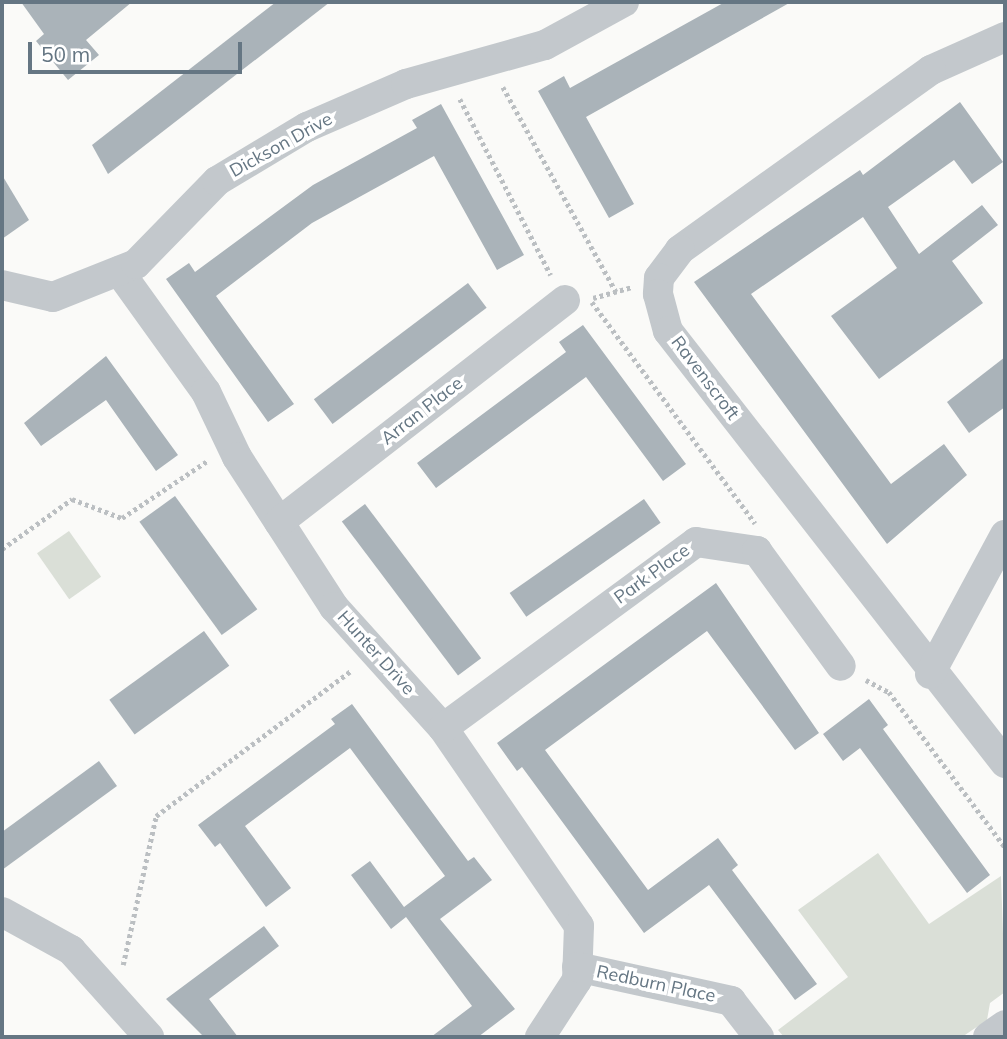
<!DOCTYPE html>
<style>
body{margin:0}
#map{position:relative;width:1007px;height:1039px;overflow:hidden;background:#fafaf8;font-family:Mulish,sans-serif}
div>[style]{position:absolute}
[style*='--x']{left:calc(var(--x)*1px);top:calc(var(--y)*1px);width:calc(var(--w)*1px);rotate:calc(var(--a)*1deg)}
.green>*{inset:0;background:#dadfd7;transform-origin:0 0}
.building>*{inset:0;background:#aab3b9;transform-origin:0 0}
.path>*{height:4.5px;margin-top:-2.25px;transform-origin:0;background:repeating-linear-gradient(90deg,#bbbfc2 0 3.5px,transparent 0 7px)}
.street>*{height:30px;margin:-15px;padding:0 15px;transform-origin:15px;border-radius:15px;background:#c3c8cc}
span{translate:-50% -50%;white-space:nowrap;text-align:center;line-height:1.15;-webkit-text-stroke:7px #fff;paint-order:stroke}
.street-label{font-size:18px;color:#657683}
.frame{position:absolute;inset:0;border:4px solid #657683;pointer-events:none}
.scale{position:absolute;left:28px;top:42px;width:214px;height:32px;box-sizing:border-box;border:4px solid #657683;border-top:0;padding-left:9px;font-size:21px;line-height:24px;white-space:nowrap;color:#657683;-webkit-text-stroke:5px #fff;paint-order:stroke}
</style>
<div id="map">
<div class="green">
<i style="left:69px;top:531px;width:56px;height:39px;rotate:55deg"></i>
<i style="clip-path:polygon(878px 853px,929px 924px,1001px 876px,1005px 992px,990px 1003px,987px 1020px,962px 1037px,784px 1037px,778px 1030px,848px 977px,798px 910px)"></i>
</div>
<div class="building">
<i style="clip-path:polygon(21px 2px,132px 2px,86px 40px,99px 55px,68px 80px,36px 41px,44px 34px)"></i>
<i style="clip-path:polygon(276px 2px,330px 2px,108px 174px,92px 145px)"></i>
<i style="clip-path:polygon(725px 2px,791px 2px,586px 117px,634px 204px,609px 218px,538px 91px,564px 76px,570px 88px)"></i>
<i style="clip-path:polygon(960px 102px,1003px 162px,972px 184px,954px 160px,888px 207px,919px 254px,982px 205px,998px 225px,952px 261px,983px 303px,879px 379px,831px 316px,897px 268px,863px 217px,751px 294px,891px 484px,944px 444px,967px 475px,887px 544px,694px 282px,860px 170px,863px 175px)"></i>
<i style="clip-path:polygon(441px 104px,524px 255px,497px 270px,434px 156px,312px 223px,216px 296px,294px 404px,268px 422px,166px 279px,189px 263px,195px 272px,313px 185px,417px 128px,412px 120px)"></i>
<i style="clip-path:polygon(2px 175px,29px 220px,2px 239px)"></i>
<i style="left:468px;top:283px;width:31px;height:193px;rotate:53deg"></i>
<i style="clip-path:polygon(583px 325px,686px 464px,663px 481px,586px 377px,436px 488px,417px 463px,566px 352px,559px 342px)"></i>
<i style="clip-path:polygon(106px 356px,178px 455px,156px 471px,106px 400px,41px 446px,24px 423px)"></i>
<i style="clip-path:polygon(1005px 357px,1005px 407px,969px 433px,947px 402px)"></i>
<i style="left:175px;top:496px;width:140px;height:44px;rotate:54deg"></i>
<i style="left:644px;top:499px;width:29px;height:164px;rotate:55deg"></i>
<i style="left:365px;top:504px;width:193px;height:29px;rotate:53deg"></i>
<i style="clip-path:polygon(716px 583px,819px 733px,795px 750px,707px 631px,545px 750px,648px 890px,718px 838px,738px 865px,732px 870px,817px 984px,795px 1000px,709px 885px,644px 933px,522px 767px,517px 771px,497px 743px)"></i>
<i style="left:204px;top:631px;width:43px;height:117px;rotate:54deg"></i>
<i style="clip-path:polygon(869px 699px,888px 725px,883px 729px,990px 875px,967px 893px,860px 748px,843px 761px,823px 734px)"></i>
<i style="clip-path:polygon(352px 704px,468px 861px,474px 857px,492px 880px,440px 919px,515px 1009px,478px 1037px,431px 1037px,472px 1006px,406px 917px,391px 929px,351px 875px,370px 861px,404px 907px,445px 876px,350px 748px,245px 826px,291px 888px,266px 907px,220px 843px,215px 847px,198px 825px,335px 724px,331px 719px)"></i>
<i style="clip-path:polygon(99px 761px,117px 786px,2px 870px,2px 832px)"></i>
<i style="clip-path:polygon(264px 926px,279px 946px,209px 999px,238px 1037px,204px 1037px,166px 999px)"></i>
</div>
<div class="path">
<i style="--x:503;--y:87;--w:234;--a:61.1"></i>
<i style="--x:460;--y:99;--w:198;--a:62.7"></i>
<i style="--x:593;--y:298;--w:41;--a:-15.8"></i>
<i style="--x:592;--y:302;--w:275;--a:53.6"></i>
<i style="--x:2;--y:549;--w:86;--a:-35.5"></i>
<i style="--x:72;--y:499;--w:53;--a:20.8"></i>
<i style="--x:122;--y:518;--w:102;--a:-33.8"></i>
<i style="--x:866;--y:680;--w:26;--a:28"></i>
<i style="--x:889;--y:692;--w:194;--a:53.2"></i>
<i style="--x:123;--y:965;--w:153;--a:-77.5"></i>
<i style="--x:156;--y:816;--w:244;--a:-36.7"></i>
</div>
<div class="street">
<i style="--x:1005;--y:37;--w:81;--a:156"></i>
<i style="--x:931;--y:70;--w:309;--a:144.4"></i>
<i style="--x:680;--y:250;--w:35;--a:127"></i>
<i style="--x:659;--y:278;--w:16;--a:94"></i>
<i style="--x:658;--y:294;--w:38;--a:75"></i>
<i style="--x:668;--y:331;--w:548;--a:52.04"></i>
<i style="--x:119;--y:271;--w:149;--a:54.3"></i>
<i style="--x:206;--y:392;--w:72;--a:64.5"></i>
<i style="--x:237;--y:457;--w:179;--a:57.1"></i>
<i style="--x:334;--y:607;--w:163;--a:48"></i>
<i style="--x:443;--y:728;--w:240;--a:55.5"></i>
<i style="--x:579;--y:926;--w:54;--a:92.1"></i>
<i style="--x:577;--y:980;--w:68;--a:123"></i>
<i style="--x:2;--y:285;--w:52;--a:13.2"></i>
<i style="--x:53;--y:297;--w:89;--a:-21.7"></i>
<i style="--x:136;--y:264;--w:116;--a:-45.7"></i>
<i style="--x:217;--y:181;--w:105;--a:-31"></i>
<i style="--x:307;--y:127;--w:108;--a:-23.5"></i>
<i style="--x:406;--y:84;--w:144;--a:-15.7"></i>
<i style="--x:545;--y:45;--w:90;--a:-28.6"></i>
<i style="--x:279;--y:522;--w:362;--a:-37.8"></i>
<i style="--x:930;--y:674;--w:158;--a:-61.7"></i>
<i style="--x:443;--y:728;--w:314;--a:-36.3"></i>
<i style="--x:696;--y:542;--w:62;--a:8.4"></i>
<i style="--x:757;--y:551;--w:142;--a:53.9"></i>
<i style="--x:2;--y:912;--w:79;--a:28.8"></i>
<i style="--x:71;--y:950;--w:117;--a:48.1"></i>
<i style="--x:577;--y:967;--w:158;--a:12.4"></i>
<i style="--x:731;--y:1001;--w:46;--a:52.1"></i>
<i style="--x:988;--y:1037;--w:21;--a:-35"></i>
</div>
<div class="street-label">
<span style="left:281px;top:145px;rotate:-29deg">Dickson Drive</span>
<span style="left:705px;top:378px;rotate:53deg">Ravenscroft</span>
<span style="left:422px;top:411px;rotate:-38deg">Arran Place</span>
<span style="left:652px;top:574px;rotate:-36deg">Park Place</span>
<span style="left:376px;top:653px;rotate:48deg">Hunter Drive</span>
<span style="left:656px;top:984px;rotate:12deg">Redburn Place</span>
</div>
<div class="frame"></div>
<div class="scale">50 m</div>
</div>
